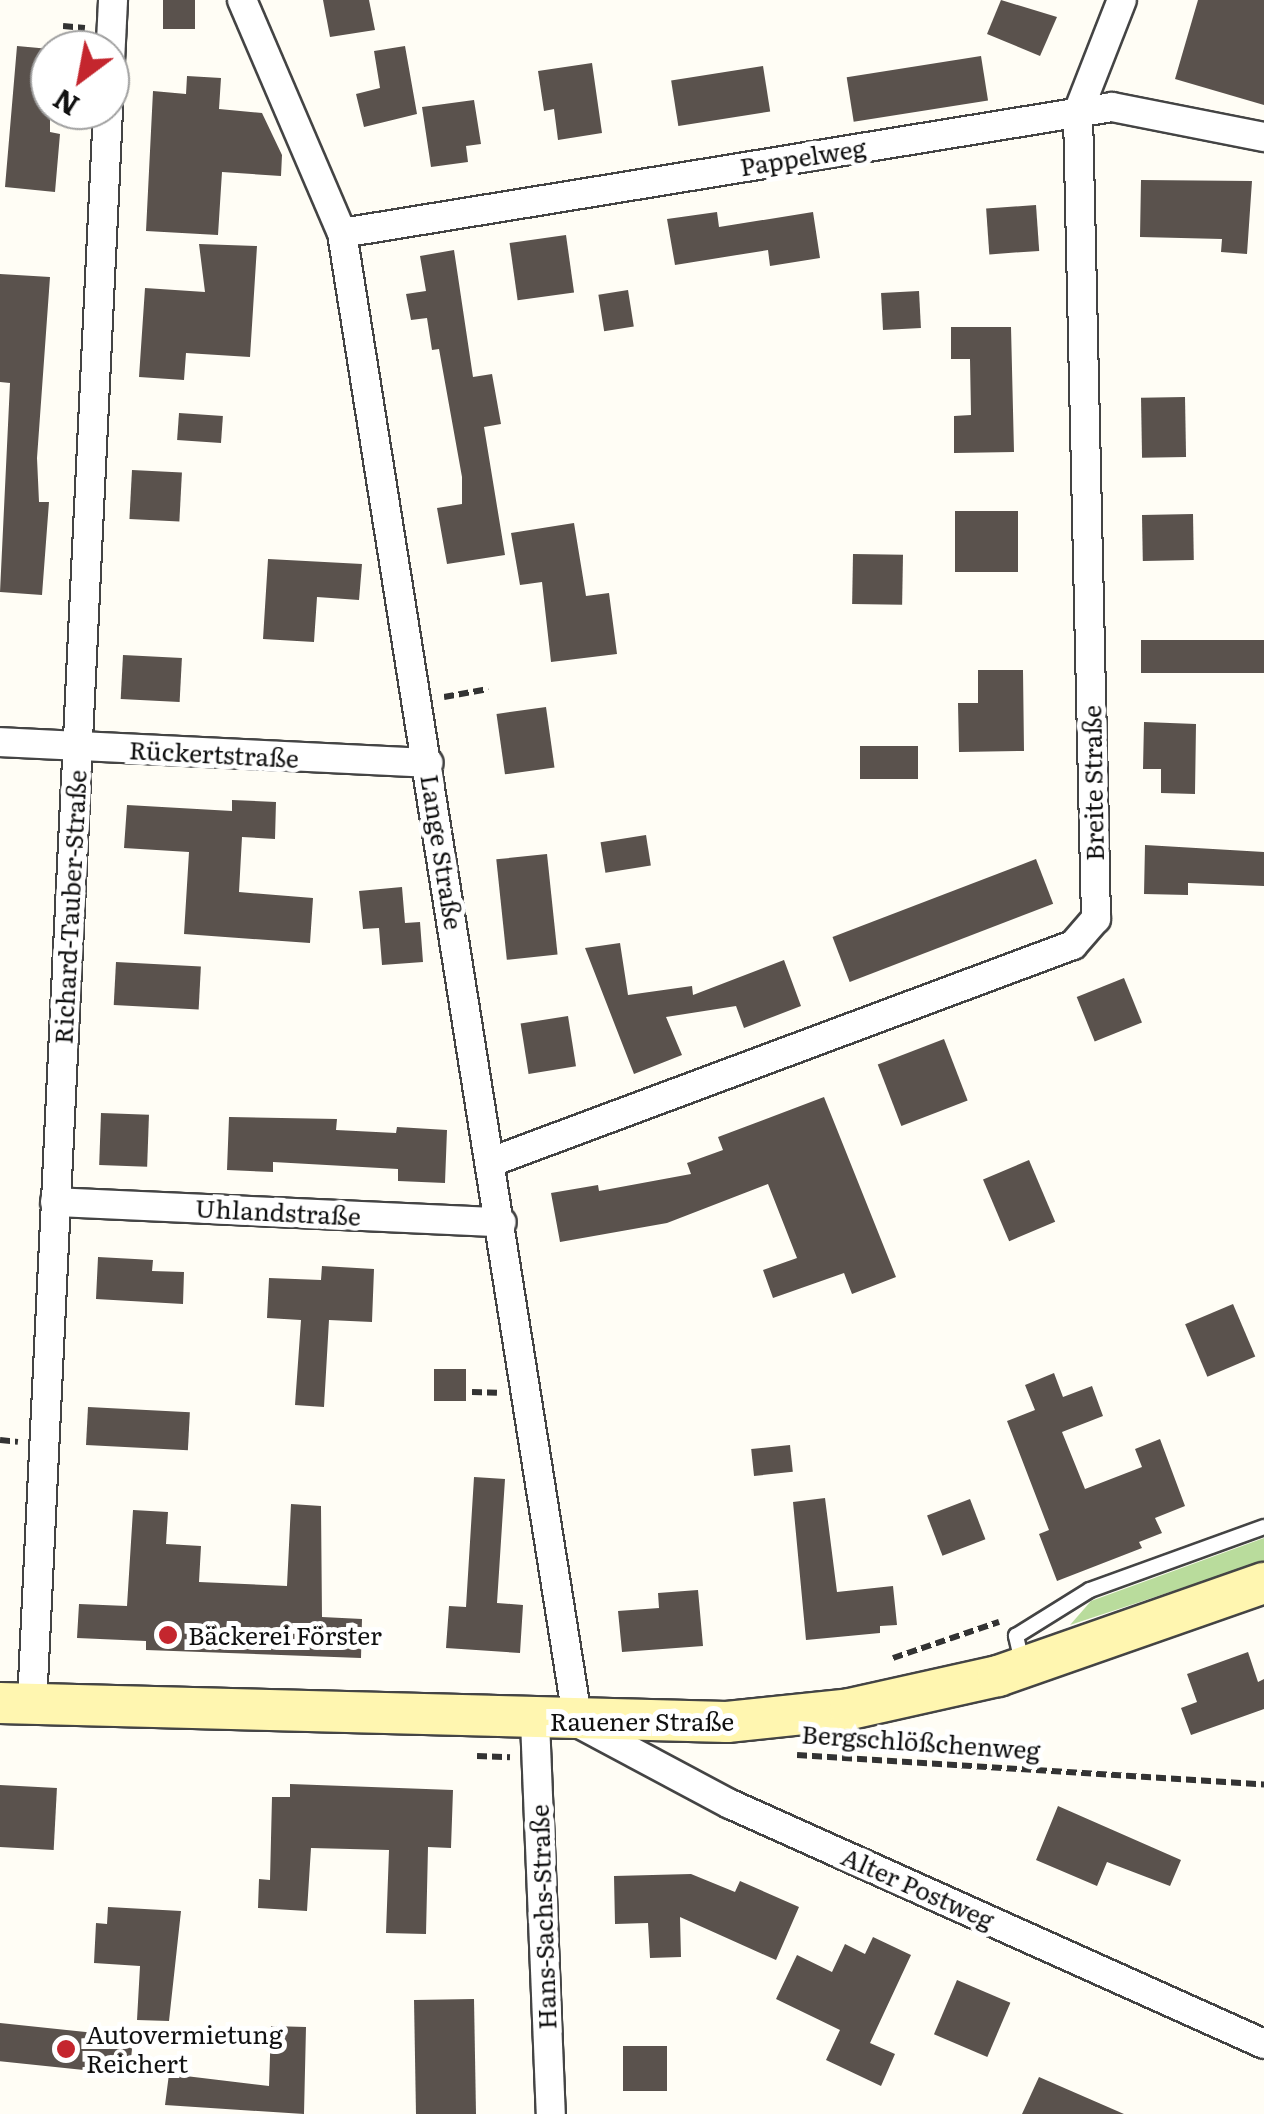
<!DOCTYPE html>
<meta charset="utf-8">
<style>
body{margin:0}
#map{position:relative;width:1264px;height:2114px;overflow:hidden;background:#fffdf5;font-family:Literata,serif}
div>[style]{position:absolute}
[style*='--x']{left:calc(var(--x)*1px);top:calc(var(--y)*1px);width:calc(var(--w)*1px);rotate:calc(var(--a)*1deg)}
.forest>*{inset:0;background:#b9dc9c}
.building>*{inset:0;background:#5a524d;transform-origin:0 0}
.path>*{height:6px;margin-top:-3px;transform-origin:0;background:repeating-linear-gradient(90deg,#333 0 10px,transparent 0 15px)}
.roads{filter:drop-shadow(2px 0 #444) drop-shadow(-2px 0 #444) drop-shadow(0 2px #444) drop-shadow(0 -2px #444)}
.lane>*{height:14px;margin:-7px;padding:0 7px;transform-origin:7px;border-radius:7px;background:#fff}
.street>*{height:28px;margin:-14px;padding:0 14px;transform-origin:14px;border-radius:14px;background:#fff}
.secondary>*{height:40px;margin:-20px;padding:0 20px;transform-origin:20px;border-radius:20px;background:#fff6b0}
.dots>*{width:28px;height:28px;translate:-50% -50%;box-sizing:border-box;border:5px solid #fff;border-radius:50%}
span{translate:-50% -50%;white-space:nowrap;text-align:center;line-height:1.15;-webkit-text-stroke:10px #fff;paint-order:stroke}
.street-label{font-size:25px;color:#111}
.poi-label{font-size:25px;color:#111}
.left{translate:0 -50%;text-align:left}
.north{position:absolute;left:30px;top:30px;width:100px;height:100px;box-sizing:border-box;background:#fff;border:2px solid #a0a0a0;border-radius:50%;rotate:212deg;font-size:28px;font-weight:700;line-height:40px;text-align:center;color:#111}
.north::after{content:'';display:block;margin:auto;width:35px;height:45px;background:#c4262e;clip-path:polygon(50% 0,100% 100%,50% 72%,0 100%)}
</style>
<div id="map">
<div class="forest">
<i style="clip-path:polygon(1264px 1538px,1264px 1561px,1070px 1625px,1091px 1601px)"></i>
</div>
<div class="building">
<i style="left:163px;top:0;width:32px;height:29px"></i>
<i style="clip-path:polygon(323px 0,369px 0,375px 30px,330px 37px)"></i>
<i style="clip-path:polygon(1001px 0,1057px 17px,1040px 56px,987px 34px)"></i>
<i style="clip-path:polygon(1198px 0,1264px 0,1264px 105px,1175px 79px)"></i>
<i style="clip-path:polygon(17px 46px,50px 49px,50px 132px,60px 134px,55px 192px,5px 187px)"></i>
<i style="clip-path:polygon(405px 46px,417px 114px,364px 127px,356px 94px,380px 88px,374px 51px)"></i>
<i style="left:981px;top:56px;width:45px;height:136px;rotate:81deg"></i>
<i style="clip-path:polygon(592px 63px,602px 133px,558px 140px,554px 109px,544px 111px,538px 71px)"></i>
<i style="left:763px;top:66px;width:46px;height:93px;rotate:81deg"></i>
<i style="clip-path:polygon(187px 76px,221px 78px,219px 109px,262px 113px,282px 155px,281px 176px,222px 172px,218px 235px,146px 231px,153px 91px,186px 94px)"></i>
<i style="clip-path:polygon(474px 100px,481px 144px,466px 146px,468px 162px,431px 167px,422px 107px)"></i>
<i style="clip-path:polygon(1141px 180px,1252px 181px,1247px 254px,1221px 252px,1222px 239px,1140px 237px)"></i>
<i style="left:1036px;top:205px;width:46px;height:50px;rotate:86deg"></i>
<i style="clip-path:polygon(717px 212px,719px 227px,813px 212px,820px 258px,770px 266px,768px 250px,675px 265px,667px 219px)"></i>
<i style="left:566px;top:235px;width:58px;height:57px;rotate:82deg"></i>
<i style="clip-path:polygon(199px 244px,257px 246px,250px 357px,186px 353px,184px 380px,139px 377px,145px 288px,205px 292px)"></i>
<i style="clip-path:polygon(454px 250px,473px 377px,492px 374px,501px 424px,484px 427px,505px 555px,447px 564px,437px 508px,462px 504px,462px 477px,439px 349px,432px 350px,427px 318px,411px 320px,406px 294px,426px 291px,420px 256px)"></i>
<i style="clip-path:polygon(0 274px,50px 277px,37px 458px,39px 502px,49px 502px,42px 595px,0 592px,10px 383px,0 382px)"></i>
<i style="left:628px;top:290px;width:37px;height:30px;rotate:81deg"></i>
<i style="left:919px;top:291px;width:37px;height:38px;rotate:87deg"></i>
<i style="clip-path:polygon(951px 327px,1011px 327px,1014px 452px,954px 453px,954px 416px,971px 415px,970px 359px,951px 359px)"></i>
<i style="left:1185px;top:397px;width:60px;height:44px;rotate:89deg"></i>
<i style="left:179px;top:413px;width:44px;height:27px;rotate:4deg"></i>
<i style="left:132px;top:470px;width:50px;height:49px;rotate:3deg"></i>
<i style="left:955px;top:511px;width:63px;height:61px"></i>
<i style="left:1193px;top:514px;width:46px;height:51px;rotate:89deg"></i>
<i style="clip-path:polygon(574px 523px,586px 596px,609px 593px,617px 654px,551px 662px,542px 582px,520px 585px,511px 533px)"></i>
<i style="left:853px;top:554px;width:50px;height:50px;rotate:1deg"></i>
<i style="clip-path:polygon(268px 559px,362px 564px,359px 600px,317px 597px,314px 642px,263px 639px)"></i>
<i style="left:1141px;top:640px;width:123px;height:33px"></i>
<i style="left:123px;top:655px;width:59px;height:44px;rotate:3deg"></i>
<i style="clip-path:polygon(978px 670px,1023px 670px,1024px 751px,959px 752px,958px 703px,978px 703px)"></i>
<i style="left:546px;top:707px;width:61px;height:50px;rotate:82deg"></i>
<i style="clip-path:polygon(1144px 722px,1196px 724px,1195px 794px,1161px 793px,1161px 769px,1143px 769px)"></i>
<i style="left:918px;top:746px;width:33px;height:58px;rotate:90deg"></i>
<i style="clip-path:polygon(232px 800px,276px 802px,275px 839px,242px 837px,239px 892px,313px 898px,310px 943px,184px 934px,189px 852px,124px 848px,127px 805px,232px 811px)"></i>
<i style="left:646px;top:835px;width:31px;height:46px;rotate:81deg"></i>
<i style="clip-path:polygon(1145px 845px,1264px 852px,1264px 886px,1188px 883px,1188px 895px,1144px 894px)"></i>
<i style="left:547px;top:854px;width:101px;height:51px;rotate:84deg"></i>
<i style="left:1036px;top:859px;width:48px;height:218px;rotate:69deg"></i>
<i style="clip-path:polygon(402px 887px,405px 923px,420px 922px,423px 962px,382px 965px,379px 928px,363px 929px,359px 891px)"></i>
<i style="clip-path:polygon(620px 943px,628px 995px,692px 986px,693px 995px,784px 960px,801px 1006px,744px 1028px,736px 1006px,666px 1017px,682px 1055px,634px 1074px,585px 948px)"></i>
<i style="left:116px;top:962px;width:85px;height:43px;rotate:3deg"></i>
<i style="left:1124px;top:978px;width:48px;height:51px;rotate:68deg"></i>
<i style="left:568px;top:1016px;width:51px;height:48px;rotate:81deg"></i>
<i style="left:944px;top:1039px;width:66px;height:71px;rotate:69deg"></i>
<i style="clip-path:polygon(824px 1097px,896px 1277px,852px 1294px,844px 1273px,773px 1298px,763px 1270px,797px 1258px,768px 1184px,667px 1223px,560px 1242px,551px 1193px,598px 1185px,599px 1191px,691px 1174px,687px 1163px,723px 1150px,718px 1137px)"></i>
<i style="left:101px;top:1113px;width:48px;height:52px;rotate:2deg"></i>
<i style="clip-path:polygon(229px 1117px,337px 1119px,336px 1130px,396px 1133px,397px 1127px,447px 1130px,445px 1183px,398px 1181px,398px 1169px,273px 1162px,273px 1172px,227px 1170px)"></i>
<i style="left:1029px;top:1160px;width:67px;height:50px;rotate:67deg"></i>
<i style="clip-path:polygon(98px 1257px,153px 1260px,152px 1271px,184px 1272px,183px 1304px,96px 1299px)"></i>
<i style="clip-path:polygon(322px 1266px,374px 1269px,372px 1322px,329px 1320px,324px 1407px,295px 1405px,301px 1320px,267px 1318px,269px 1278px,321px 1280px)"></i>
<i style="left:1233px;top:1304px;width:57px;height:52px;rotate:67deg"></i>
<i style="left:466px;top:1369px;width:32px;height:32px;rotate:90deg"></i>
<i style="clip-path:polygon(1054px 1373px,1063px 1397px,1092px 1386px,1103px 1416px,1062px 1432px,1085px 1489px,1142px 1467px,1135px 1449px,1160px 1439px,1185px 1506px,1155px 1518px,1162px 1533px,1139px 1542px,1142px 1548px,1057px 1581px,1039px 1534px,1049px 1530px,1007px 1421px,1035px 1410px,1025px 1385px)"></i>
<i style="left:88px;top:1407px;width:102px;height:38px;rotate:3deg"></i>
<i style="left:790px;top:1445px;width:27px;height:39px;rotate:84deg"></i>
<i style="clip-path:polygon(474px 1477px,505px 1479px,497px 1603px,523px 1605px,520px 1653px,446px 1648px,449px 1606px,466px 1607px)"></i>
<i style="clip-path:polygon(825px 1498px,837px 1592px,893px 1586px,897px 1625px,880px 1626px,880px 1633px,806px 1640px,793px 1502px)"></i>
<i style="left:970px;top:1499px;width:43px;height:46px;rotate:69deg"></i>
<i style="clip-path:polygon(291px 1504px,321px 1506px,322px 1617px,362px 1619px,361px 1658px,146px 1650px,146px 1641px,77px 1638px,79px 1604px,127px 1606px,133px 1510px,168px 1512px,166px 1544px,201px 1546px,199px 1582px,287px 1586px)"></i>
<i style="clip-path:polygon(698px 1590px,703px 1646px,622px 1652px,618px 1611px,659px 1608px,658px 1593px)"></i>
<i style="clip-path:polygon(1248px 1652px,1258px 1682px,1264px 1679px,1264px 1709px,1191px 1735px,1181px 1708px,1197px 1702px,1187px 1674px)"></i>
<i style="clip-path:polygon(290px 1784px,453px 1790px,451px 1848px,428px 1847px,426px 1934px,386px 1933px,389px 1850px,311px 1848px,307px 1911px,258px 1908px,259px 1879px,270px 1880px,272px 1797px,290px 1797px)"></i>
<i style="left:0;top:1785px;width:57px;height:62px;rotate:3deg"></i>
<i style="clip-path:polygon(1058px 1806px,1181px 1860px,1170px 1886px,1107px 1862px,1097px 1886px,1036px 1860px)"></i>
<i style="clip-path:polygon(691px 1874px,735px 1892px,740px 1881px,799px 1907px,776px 1960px,680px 1917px,681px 1957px,650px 1958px,648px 1923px,615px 1924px,614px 1876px)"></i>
<i style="clip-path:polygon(108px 1907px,181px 1911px,169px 2021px,137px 2020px,140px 1966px,94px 1963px,96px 1923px,107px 1924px)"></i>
<i style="clip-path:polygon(873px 1937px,911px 1955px,870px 2043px,895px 2054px,881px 2086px,826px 2060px,840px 2030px,776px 1999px,797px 1955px,832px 1972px,845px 1944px,865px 1954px)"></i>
<i style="left:957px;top:1980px;width:58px;height:59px;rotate:23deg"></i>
<i style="left:474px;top:1999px;width:115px;height:60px;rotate:89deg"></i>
<i style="left:0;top:2023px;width:134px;height:38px;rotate:6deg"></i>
<i style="clip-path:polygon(271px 2026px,306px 2027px,304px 2114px,165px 2105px,169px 2074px,269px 2086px)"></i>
<i style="left:623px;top:2046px;width:44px;height:45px"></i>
<i style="clip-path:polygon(1039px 2077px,1124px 2114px,1022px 2114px)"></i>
</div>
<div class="path">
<i style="--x:63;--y:26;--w:22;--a:5"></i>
<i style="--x:444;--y:697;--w:45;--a:-10.3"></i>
<i style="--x:472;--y:1392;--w:25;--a:2"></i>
<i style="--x:0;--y:1440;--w:18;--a:6"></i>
<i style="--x:893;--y:1658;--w:112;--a:-18.8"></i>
<i style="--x:797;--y:1755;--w:468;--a:3.6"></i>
<i style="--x:477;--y:1756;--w:33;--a:2"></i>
</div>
<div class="roads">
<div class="lane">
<i style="--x:1022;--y:1662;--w:27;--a:-103"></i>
<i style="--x:1016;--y:1636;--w:87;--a:-31.9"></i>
<i style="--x:1090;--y:1590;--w:185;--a:-19.9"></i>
</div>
<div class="street">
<i style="--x:242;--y:0;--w:254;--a:66.8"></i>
<i style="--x:342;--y:233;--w:1509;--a:81"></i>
<i style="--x:578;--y:1723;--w:172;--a:28.1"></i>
<i style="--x:730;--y:1804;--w:585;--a:24.2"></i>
<i style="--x:110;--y:62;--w:62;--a:-87.2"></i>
<i style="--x:342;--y:233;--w:780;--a:-9.29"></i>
<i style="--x:1112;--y:107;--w:155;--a:11.2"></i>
<i style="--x:0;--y:742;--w:429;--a:2.8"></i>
<i style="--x:491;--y:1162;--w:621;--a:-20.45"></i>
<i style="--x:1073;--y:945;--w:35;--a:-49"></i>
<i style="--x:1096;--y:919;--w:807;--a:-91.28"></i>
<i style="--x:1078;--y:112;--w:120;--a:-68.6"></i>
<i style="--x:55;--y:1202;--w:447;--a:2.6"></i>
<i style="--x:32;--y:1704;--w:1596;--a:-87.27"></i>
<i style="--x:535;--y:1721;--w:393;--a:87.7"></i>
</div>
<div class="secondary">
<i style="--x:0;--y:1703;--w:727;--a:1.5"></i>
<i style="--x:727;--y:1722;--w:124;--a:-6"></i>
<i style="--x:850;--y:1709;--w:152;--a:-12.6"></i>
<i style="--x:998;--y:1676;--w:282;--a:-19.3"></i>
</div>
</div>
<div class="dots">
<i style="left:168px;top:1635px;background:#c4262e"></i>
<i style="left:66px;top:2049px;background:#c4262e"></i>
</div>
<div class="street-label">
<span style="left:803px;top:157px;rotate:-9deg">Pappelweg</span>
<span style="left:214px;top:754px;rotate:3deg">Rückertstraße</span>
<span style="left:1093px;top:783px;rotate:-91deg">Breite Straße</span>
<span style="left:442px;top:852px;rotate:81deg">Lange Straße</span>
<span style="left:70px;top:907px;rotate:-87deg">Richard-Tauber-Straße</span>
<span style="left:278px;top:1212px;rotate:3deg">Uhlandstraße</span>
<span style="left:642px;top:1721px">Rauener Straße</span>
<span style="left:921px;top:1742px;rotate:4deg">Bergschlößchenweg</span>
<span style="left:918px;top:1888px;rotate:24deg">Alter Postweg</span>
<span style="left:543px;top:1917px;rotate:-92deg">Hans-Sachs-Straße</span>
</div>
<div class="poi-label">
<span class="left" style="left:188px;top:1635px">Bäckerei Förster</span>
<span class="left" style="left:86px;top:2049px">Autovermietung<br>Reichert</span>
</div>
<div class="north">N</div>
</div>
